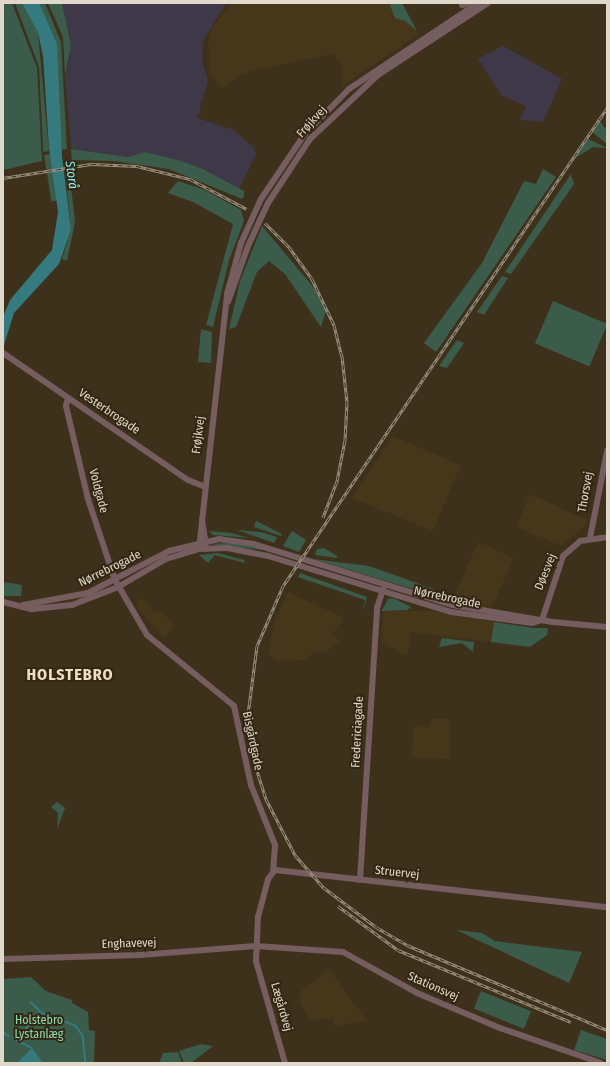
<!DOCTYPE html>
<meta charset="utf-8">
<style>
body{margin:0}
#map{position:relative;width:610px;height:1066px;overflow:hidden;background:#3e311c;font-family:"Fira Sans Condensed",sans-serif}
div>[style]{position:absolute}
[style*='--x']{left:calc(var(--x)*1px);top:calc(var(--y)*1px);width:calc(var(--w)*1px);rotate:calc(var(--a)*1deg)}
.built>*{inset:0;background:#46361a;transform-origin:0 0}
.industrial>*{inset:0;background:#3e3849}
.green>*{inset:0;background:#3b5c4b;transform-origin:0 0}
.water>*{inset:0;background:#357a7e}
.stream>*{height:1.5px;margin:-0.75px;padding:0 0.75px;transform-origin:0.75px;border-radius:0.75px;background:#357a7e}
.minor>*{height:6px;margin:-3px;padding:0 3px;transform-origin:3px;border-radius:3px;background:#755d60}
.rail>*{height:3px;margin-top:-1.5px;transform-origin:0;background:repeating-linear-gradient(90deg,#332712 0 4.5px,#998f7e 0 9px);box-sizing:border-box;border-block:1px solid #998f7e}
span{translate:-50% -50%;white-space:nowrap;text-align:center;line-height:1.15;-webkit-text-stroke:4px #332712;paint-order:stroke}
.street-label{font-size:12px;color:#e0d8cb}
.park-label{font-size:12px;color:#89dab1}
.water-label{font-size:13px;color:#83eef4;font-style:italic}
.district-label{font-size:16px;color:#eedec4;font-weight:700;letter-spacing:1px}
.frame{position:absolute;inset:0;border:4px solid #e0d8cb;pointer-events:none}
</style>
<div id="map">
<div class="built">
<i style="clip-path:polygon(232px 3px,398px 3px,419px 34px,342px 86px,342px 65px,333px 54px,255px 70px,240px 75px,222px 89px,210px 72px,208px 38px,213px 26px)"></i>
<i style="clip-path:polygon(392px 436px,461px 465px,433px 531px,352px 498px)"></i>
<i style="clip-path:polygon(530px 494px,587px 520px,585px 526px,562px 546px,516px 527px)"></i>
<i style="left:478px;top:542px;width:39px;height:60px;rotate:24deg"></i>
<i style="clip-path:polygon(288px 592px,344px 618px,332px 634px,340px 641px,325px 654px,317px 650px,303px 660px,285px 661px,276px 660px,268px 653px,274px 622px)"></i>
<i style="clip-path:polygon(142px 598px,152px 610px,164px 614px,175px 627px,163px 638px,138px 608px,135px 603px)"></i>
<i style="clip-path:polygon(383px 611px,433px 611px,494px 622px,491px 642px,410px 632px,408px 654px,405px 655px,381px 642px)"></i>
<i style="clip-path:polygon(431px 719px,450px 719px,449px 759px,412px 758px,413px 726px,430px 727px)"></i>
<i style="clip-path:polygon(329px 969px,367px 1021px,334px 1026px,332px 1018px,309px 1020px,300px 1002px,301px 991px)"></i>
</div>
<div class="industrial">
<i style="clip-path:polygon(62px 3px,226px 3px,203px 41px,202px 59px,208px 81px,197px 118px,234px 130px,254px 148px,256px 154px,239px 189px,203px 169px,145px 152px,128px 157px,71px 149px,65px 75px,71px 45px)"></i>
<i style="clip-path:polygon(503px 46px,562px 79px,543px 122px,520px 120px,526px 106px,501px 95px,478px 59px)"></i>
</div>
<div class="green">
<i style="clip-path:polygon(3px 3px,12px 3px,37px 68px,42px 161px,3px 170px)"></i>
<i style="clip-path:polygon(15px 3px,22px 3px,38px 33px,49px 151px,43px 152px,43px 147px,39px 67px)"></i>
<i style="clip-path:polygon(39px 3px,45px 3px,61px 42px,67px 149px,62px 150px)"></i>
<i style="clip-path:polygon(48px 3px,62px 3px,71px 45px,65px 75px,63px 37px)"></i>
<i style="clip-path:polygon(389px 3px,402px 3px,417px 31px,405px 21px,395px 18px)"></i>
<i style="clip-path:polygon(600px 121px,607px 131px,607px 144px,592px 132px)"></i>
<i style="clip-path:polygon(588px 139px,607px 148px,593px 147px,574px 159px)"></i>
<i style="clip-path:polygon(71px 149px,128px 157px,145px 152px,181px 161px,203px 169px,244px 191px,244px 196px,242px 199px,169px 169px,114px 161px,72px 160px)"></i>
<i style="left:50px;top:154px;width:47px;height:6px;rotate:81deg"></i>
<i style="clip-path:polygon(69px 168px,75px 222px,67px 261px,62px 259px,71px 230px,65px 169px)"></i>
<i style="clip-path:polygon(543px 169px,556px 177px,436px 352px,424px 343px,482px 263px,524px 181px,536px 184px)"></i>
<i style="clip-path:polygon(571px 174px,574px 184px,511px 274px,505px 272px)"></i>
<i style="clip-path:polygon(178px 181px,205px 190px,241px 210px,244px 221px,229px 260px,213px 327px,206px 325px,233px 224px,193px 202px,168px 193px)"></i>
<i style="clip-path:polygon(262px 226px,314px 288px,326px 311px,321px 327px,285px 274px,269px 261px,257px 272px,236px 327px,229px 329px,240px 281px)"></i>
<i style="clip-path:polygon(502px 276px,508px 278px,484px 315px,477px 312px)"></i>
<i style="left:553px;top:301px;width:59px;height:46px;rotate:23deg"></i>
<i style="clip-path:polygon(201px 329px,212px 332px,211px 363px,198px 362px)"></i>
<i style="clip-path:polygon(457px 340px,464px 343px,447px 368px,439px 366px)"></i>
<i style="clip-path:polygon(256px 521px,282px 534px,281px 536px,254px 527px)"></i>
<i style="clip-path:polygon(237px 530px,261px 532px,277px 537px,274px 543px)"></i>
<i style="clip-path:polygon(209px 531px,232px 533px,249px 538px,213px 535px)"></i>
<i style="clip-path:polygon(292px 531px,306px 540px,299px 552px,283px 546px)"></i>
<i style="clip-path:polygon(230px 543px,244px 544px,271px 551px,209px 544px)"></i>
<i style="clip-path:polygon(324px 548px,337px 556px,337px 558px,315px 555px,317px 549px)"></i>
<i style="clip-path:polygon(218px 553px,244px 560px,245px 563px,215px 555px,208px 563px,199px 555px)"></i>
<i style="clip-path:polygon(313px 559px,369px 566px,431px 588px,456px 602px)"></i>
<i style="clip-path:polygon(300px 573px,367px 597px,362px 614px,365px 600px,298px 577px)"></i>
<i style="clip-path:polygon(3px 582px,22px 585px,21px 596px,3px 596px)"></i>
<i style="clip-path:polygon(389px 598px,395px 599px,411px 607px,407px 610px,381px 611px)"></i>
<i style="clip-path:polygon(494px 622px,534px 628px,548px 628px,547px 635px,530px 647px,491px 642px)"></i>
<i style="clip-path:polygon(442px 638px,474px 642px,473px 652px,462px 643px,439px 647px)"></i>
<i style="clip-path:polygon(57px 802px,65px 808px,57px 829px,58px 813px,51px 807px)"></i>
<i style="clip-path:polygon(456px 930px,482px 933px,495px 941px,582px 952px,569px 983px)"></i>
<i style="clip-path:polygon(31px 977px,46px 991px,72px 1000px,72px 1003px,88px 1012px,89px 1030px,95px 1031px,94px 1063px,3px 1063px,3px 979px)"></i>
<i style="left:481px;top:991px;width:54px;height:19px;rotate:22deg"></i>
<i style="clip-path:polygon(581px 1030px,607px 1039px,607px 1060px,574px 1050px)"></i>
<i style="clip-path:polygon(201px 1044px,213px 1046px,191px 1063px,184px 1063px,179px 1051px)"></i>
<i style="clip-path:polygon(178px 1052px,182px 1063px,159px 1063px,163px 1053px)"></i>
</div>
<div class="water">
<i style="clip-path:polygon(22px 3px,39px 3px,57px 44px,62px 156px,71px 230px,59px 264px,14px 313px,3px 348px,3px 317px,10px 300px,52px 250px,58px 212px,49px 148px,43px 56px,38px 33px)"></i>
<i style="clip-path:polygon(32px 1048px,43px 1063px,18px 1063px,21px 1059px)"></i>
</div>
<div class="stream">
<i style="--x:31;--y:1002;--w:16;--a:45"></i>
<i style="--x:3;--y:1032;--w:7;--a:34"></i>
<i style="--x:13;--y:1038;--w:21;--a:28"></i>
<i style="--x:15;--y:1039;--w:37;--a:-44"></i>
<i style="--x:42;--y:1013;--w:21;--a:19"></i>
<i style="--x:62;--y:1020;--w:15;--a:23"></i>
<i style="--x:76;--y:1026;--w:12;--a:55"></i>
<i style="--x:83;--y:1036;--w:27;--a:84"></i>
</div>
<div class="minor">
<i style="--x:462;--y:5;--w:7;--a:-16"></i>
<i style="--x:228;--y:302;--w:59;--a:-70.3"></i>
<i style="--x:248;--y:246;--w:47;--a:-65.1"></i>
<i style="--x:268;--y:203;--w:77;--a:-56.7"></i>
<i style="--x:310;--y:139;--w:93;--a:-43.3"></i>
<i style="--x:378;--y:75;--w:131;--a:-33.2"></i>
<i style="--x:3;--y:353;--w:224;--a:34.5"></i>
<i style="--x:188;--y:480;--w:16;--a:22"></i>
<i style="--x:68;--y:398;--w:8;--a:104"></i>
<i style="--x:66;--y:406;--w:96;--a:76.7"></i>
<i style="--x:88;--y:499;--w:85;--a:71.6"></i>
<i style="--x:115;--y:580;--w:64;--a:59.8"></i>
<i style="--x:147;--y:635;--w:112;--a:39.2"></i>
<i style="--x:234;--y:706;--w:81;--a:77.9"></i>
<i style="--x:251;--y:785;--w:65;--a:68.2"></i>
<i style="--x:275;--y:845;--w:26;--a:94"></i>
<i style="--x:202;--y:520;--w:24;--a:81"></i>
<i style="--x:590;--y:538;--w:89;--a:-78.9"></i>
<i style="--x:199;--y:549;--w:257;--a:-83.7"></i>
<i style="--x:227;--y:294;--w:53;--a:-74.6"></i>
<i style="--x:241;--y:243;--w:48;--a:-65.6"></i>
<i style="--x:261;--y:199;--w:77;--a:-56.1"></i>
<i style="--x:304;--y:135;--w:64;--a:-45.6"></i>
<i style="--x:349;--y:89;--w:155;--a:-33.7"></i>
<i style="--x:3;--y:602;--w:30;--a:14"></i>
<i style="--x:32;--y:609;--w:40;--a:-5.7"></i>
<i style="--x:72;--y:605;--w:49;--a:-21.4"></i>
<i style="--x:118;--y:587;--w:56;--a:-30.3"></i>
<i style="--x:166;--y:559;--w:34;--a:-17"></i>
<i style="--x:199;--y:549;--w:28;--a:-2"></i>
<i style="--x:227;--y:548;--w:42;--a:11"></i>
<i style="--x:268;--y:556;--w:191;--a:17"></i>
<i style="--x:451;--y:612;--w:82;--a:7.7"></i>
<i style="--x:532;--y:623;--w:10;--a:-17"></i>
<i style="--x:23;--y:605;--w:66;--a:-10.5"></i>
<i style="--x:88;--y:593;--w:91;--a:-27.4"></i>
<i style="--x:169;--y:551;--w:51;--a:-13.5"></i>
<i style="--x:219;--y:539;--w:35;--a:8"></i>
<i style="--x:254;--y:544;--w:207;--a:17.1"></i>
<i style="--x:452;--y:605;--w:102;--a:9.6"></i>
<i style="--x:553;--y:622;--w:54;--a:5.3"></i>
<i style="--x:542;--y:620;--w:67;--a:-71.8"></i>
<i style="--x:563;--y:556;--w:23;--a:-41"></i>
<i style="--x:580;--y:541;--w:27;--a:-8"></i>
<i style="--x:360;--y:880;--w:273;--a:-86.4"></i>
<i style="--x:377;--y:608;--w:20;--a:-72"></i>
<i style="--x:3;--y:959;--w:137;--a:-1.7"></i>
<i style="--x:140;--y:955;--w:116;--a:-4.4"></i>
<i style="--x:256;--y:946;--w:87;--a:3.9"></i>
<i style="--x:343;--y:952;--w:85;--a:29"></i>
<i style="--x:417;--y:993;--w:90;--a:22.9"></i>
<i style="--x:500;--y:1028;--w:107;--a:19.1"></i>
<i style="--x:285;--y:1063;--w:106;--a:-105.9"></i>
<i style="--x:256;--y:961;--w:44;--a:-87.4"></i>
<i style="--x:258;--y:917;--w:39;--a:-75"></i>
<i style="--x:268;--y:879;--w:11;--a:-52"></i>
<i style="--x:275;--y:870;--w:334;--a:6.4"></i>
</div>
<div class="rail">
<i style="--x:607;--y:108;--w:577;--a:124.13"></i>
<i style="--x:283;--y:586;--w:65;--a:113.4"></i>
<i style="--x:257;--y:646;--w:69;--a:97.5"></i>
<i style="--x:248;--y:714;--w:44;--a:83.5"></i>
<i style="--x:253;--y:758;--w:43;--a:72.4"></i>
<i style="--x:266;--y:799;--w:63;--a:62.6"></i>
<i style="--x:295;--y:855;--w:43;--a:48.8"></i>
<i style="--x:323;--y:887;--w:66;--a:37"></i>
<i style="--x:376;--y:927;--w:36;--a:30"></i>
<i style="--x:407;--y:945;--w:217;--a:23"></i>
<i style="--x:3;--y:178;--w:89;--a:-9"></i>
<i style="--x:91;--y:164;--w:46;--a:2.5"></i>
<i style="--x:137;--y:166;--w:55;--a:13.8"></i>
<i style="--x:190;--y:179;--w:64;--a:27.8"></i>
<i style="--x:265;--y:223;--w:34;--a:45"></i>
<i style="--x:289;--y:247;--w:39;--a:54"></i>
<i style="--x:312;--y:279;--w:51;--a:64.4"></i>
<i style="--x:334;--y:325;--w:32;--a:76"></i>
<i style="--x:342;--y:356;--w:46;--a:83.8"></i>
<i style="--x:347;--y:402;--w:38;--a:93"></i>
<i style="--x:345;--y:440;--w:42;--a:101"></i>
<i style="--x:337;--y:481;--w:39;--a:111"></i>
<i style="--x:338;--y:906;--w:74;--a:36.3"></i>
<i style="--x:398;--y:950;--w:187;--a:22.6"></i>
</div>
<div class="street-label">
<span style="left:312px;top:122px;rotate:-48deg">Frøjkvej</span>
<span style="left:109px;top:412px;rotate:34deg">Vesterbrogade</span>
<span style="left:199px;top:435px;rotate:-83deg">Frøjkvej</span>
<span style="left:98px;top:491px;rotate:75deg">Voldgade</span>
<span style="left:586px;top:492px;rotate:-80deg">Thorsvej</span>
<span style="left:110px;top:569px;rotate:-26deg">Nørrebrogade</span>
<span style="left:546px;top:572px;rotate:-68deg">Døesvej</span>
<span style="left:447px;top:598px;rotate:12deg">Nørrebrogade</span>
<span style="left:358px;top:732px;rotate:-87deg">Fredericiagade</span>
<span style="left:252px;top:741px;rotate:78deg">Bisgårdgade</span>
<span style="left:397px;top:873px;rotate:6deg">Struervej</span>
<span style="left:129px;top:944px;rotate:-2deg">Enghavevej</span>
<span style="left:433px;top:987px;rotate:24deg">Stationsvej</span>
<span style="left:281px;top:1007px;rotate:74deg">Lægårdvej</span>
</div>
<div class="park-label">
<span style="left:39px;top:1028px">Holstebro<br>Lystanlæg</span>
</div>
<div class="water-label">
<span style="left:71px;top:175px;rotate:82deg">Storå</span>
</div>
<div class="district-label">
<span style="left:70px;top:675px">HOLSTEBRO</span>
</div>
<div class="frame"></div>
</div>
